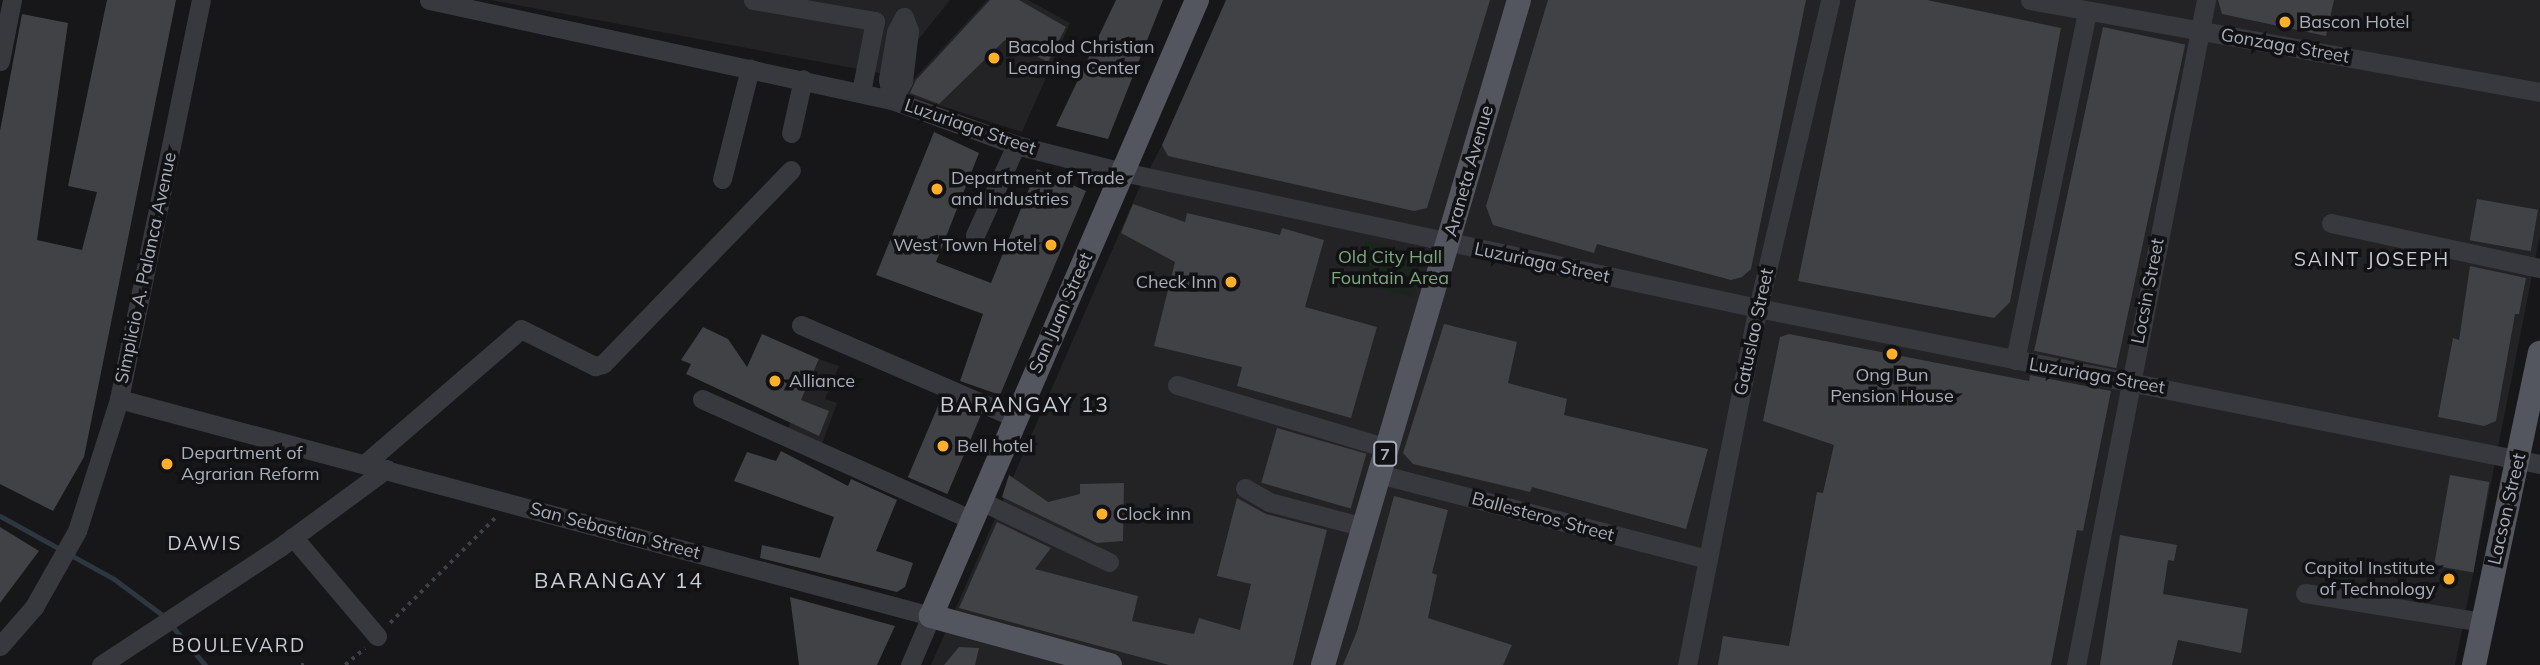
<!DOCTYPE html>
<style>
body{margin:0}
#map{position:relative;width:2540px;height:665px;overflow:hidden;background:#171719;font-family:Mulish,sans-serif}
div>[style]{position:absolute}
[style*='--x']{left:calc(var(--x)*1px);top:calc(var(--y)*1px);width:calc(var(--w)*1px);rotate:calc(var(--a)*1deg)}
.built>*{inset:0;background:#232326}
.green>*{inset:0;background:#1c251d;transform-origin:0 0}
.stream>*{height:5px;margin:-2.5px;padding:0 2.5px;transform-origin:2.5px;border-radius:2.5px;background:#2c373f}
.building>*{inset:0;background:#414246;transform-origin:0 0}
.path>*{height:3.5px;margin-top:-1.75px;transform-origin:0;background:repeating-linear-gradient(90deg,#3d4046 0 3.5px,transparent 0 8.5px)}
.minor>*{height:19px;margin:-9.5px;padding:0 9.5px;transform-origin:9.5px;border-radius:9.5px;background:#38393f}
.major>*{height:24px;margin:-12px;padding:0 12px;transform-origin:12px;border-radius:12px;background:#53565e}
.dots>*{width:19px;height:19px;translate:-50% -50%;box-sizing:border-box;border:4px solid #121214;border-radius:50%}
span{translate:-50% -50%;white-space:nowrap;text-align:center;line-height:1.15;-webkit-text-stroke:7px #121214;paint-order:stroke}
.shield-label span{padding:2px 5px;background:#121214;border:2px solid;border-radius:5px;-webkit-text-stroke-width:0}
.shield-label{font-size:16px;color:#a8aeba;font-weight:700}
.poi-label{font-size:18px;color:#a8aeba}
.left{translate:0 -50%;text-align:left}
.right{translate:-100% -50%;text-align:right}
.street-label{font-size:18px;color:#a8aeba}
.park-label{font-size:18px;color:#7da77e}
.neighbourhood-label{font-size:19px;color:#c9cdd6;letter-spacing:2px}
.quarter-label{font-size:21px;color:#c9cdd6;letter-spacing:2px}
</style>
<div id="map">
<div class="built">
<i style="clip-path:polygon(491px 0,950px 0,890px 75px)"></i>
<i style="clip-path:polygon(987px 0,1028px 0,1070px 23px,1022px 132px,901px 93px)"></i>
<i style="clip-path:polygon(1226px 0,2540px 0,2540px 235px,2455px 665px,931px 665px,1137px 193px,1162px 145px,1195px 112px)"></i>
<i style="clip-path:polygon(819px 359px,839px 366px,825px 399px,837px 403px,822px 444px,788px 428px)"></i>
</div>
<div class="green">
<i style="left:1366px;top:240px;width:60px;height:44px;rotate:14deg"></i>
</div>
<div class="stream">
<i style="--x:0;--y:516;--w:130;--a:28.9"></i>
<i style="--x:114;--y:579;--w:64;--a:36.7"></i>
<i style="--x:171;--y:625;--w:52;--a:49.6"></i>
</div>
<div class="building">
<i style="clip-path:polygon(107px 0,176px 0,84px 457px,53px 511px,0 484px,0 131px,22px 14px,68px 23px,37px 240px,82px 250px,97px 192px,68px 186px)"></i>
<i style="clip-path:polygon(990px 0,1019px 0,1066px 27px,1048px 62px,1005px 40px,939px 104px,910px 93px,916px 80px)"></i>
<i style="clip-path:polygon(1116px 0,1163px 0,1108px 139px,1056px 126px)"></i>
<i style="clip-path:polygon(1226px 0,1490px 0,1427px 208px,1414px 211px,1168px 156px,1162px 145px)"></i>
<i style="clip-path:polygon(1548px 0,1806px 0,1751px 269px,1742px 277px,1731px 280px,1597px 244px,1594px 253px,1493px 225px,1486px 206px)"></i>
<i style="clip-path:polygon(1856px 0,1927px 0,2061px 28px,2010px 302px,1994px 318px,1798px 281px)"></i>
<i style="clip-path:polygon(2218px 0,2334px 0,2326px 36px,2222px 14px)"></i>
<i style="left:2103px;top:27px;width:84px;height:331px;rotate:12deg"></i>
<i style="clip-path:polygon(934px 132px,979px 153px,936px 262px,991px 283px,1037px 169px,1086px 191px,1000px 395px,960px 381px,983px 314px,876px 275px)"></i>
<i style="left:2477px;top:199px;width:62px;height:42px;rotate:10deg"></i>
<i style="clip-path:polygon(1133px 204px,1185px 222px,1187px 213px,1280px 235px,1282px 228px,1324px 240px,1305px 307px,1377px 327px,1351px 418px,1237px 386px,1242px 367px,1154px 346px,1175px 262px,1121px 233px)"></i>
<i style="clip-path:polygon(2470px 266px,2526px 278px,2519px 314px,2515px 314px,2496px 421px,2484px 426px,2438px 417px,2453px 338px,2459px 340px)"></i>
<i style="clip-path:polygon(1444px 324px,1517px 342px,1508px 383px,1567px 399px,1564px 415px,1708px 449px,1686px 529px,1532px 487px,1530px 492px,1413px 464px,1403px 453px)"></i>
<i style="clip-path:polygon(703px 327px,728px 339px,747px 367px,762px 334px,819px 359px,801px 400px,829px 411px,819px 436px,686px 374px,691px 364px,681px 360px)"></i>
<i style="clip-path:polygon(1789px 334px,2029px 381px,2030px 375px,2111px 391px,2083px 531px,2077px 530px,2051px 665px,1718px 665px,1723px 636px,1789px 646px,1817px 492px,1823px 493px,1834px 445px,1763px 421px,1780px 337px)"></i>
<i style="left:941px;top:399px;width:43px;height:85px;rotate:23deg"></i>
<i style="left:1277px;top:428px;width:93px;height:57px;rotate:16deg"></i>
<i style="clip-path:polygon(781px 451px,848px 486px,851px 479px,897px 500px,876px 551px,913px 563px,905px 587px,897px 592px,760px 558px,762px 545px,820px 558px,834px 517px,734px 481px,747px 452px,776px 461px)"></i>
<i style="clip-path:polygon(1009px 475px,1048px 502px,1080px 494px,1080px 484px,1124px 483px,1123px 541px,1097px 543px,1002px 497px)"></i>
<i style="left:2450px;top:475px;width:40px;height:92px;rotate:10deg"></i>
<i style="clip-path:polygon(1394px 496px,1448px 510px,1432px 573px,1437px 575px,1428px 618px,1512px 645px,1503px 665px,1343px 665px,1357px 631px)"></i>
<i style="clip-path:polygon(1237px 498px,1266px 514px,1327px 530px,1293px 665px,1169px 665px,959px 608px,997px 522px,1051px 548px,1035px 569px,1138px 596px,1132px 621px,1194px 634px,1199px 618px,1240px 630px,1251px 584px,1217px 576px)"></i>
<i style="clip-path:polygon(0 527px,39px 551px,0 603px)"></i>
<i style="clip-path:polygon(2120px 535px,2177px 545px,2174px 561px,2168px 560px,2163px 594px,2248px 609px,2241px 653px,2178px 640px,2172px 665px,2100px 665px)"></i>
<i style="clip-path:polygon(790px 597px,895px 626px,877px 665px,799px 665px)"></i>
<i style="clip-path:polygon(959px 647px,979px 648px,975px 665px,944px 665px)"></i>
</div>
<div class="path">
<i style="--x:390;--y:623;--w:150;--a:-45"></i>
<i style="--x:301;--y:665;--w:8;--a:0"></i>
<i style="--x:345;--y:665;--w:26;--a:-40"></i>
</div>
<div class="minor">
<i style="--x:429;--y:0;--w:474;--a:12.2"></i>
<i style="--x:892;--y:100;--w:132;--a:19.9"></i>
<i style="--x:1016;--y:145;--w:110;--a:14.2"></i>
<i style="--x:1123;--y:172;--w:649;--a:12.09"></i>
<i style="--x:1758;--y:308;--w:797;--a:11.28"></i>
<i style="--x:753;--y:0;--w:124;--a:9.8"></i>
<i style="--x:875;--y:21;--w:72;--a:101.2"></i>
<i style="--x:2030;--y:0;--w:518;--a:10.23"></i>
<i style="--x:904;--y:17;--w:15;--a:70"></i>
<i style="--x:909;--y:31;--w:50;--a:96.8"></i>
<i style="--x:903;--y:81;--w:22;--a:120"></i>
<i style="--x:892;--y:100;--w:21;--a:-101"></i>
<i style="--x:888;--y:79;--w:48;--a:-80.3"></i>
<i style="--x:896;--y:32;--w:17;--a:-62"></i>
<i style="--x:0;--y:61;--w:62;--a:-78.9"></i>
<i style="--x:791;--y:133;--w:55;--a:-77.5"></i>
<i style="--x:722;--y:179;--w:114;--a:-75.8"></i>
<i style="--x:2331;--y:223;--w:214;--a:12.2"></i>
<i style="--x:975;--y:235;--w:99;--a:-65.5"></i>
<i style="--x:801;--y:325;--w:232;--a:23.4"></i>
<i style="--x:2015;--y:360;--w:355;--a:-78.3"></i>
<i style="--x:1177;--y:385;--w:219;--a:16.7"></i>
<i style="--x:119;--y:399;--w:840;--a:14.96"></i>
<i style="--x:931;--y:616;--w:53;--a:113.2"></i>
<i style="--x:702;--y:399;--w:294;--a:24.1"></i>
<i style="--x:367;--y:462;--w:203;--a:-40.8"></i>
<i style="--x:521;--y:329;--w:83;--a:26.6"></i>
<i style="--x:595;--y:366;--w:8;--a:-14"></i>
<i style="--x:603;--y:364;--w:270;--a:-45.9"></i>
<i style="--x:1379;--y:474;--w:339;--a:14.5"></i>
<i style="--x:1245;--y:488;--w:28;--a:30"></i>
<i style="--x:1269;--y:502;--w:98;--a:14.7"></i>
<i style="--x:979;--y:500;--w:144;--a:25.5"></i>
<i style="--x:293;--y:537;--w:130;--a:49.7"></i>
<i style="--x:2305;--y:593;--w:179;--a:9.3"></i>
<i style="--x:0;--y:646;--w:52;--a:-48.9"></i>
<i style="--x:34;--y:607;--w:87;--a:-60.5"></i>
<i style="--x:77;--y:531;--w:139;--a:-72.3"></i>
<i style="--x:119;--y:399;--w:407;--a:-78.4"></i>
<i style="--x:101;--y:665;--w:214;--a:-33.4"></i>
<i style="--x:280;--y:547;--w:132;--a:-36.3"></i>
<i style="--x:1687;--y:665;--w:364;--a:-78.8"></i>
<i style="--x:1758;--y:308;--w:316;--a:-76.8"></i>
<i style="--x:2076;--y:665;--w:678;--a:-78.94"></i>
</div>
<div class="major">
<i style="--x:1110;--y:665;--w:186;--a:-164.7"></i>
<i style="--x:931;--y:616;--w:671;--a:-66.64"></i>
<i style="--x:1323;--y:665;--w:693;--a:-73.58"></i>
<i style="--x:2474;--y:665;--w:319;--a:-78.1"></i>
</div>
<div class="dots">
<i style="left:2285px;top:22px;background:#ffaf29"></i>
<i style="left:994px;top:58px;background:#ffaf29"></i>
<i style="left:937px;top:189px;background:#ffaf29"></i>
<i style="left:1051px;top:245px;background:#ffaf29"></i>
<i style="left:1231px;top:282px;background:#ffaf29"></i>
<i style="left:1892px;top:354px;background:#ffaf29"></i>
<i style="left:775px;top:381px;background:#ffaf29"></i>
<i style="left:943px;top:446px;background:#ffaf29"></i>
<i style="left:167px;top:464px;background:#ffaf29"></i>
<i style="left:1102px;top:514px;background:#ffaf29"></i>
<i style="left:2449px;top:579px;background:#ffaf29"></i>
</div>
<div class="shield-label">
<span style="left:1385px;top:454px">7</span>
</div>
<div class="poi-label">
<span class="left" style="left:2299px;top:22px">Bascon Hotel</span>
<span class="left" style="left:1008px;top:58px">Bacolod Christian<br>Learning Center</span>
<span class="left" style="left:951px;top:189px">Department of Trade<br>and Industries</span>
<span class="right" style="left:1037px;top:245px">West Town Hotel</span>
<span class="right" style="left:1217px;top:282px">Check Inn</span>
<span style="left:1892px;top:386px">Ong Bun<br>Pension House</span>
<span class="left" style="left:789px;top:381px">Alliance</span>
<span class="left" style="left:957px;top:446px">Bell hotel</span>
<span class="left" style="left:181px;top:464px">Department of<br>Agrarian Reform</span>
<span class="left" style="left:1116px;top:514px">Clock inn</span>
<span class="right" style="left:2435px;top:579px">Capitol Institute<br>of Technology</span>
</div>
<div class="street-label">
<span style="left:2285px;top:46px;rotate:10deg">Gonzaga Street</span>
<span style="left:970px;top:127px;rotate:19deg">Luzuriaga Street</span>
<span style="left:1469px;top:171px;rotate:-74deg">Araneta Avenue</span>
<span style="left:1542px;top:263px;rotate:12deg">Luzuriaga Street</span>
<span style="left:146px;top:268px;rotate:-78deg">Simplicio A. Palanca Avenue</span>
<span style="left:2148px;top:291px;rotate:-79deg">Locsin Street</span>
<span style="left:1061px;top:313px;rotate:-66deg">San Juan Street</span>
<span style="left:1754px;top:332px;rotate:-78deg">Gatuslao Street</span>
<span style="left:2097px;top:376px;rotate:10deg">Luzuriaga Street</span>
<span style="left:2507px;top:509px;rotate:-77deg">Lacson Street</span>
<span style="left:1543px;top:517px;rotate:15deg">Ballesteros Street</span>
<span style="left:615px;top:531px;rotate:15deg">San Sebastian Street</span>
</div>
<div class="park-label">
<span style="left:1390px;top:268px">Old City Hall<br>Fountain Area</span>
</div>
<div class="neighbourhood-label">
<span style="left:2372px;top:260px">SAINT JOSEPH</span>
<span style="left:205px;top:544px">DAWIS</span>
<span style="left:239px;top:646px">BOULEVARD</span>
</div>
<div class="quarter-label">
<span style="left:1025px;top:404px">BARANGAY 13</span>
<span style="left:619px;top:580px">BARANGAY 14</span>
</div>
</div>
